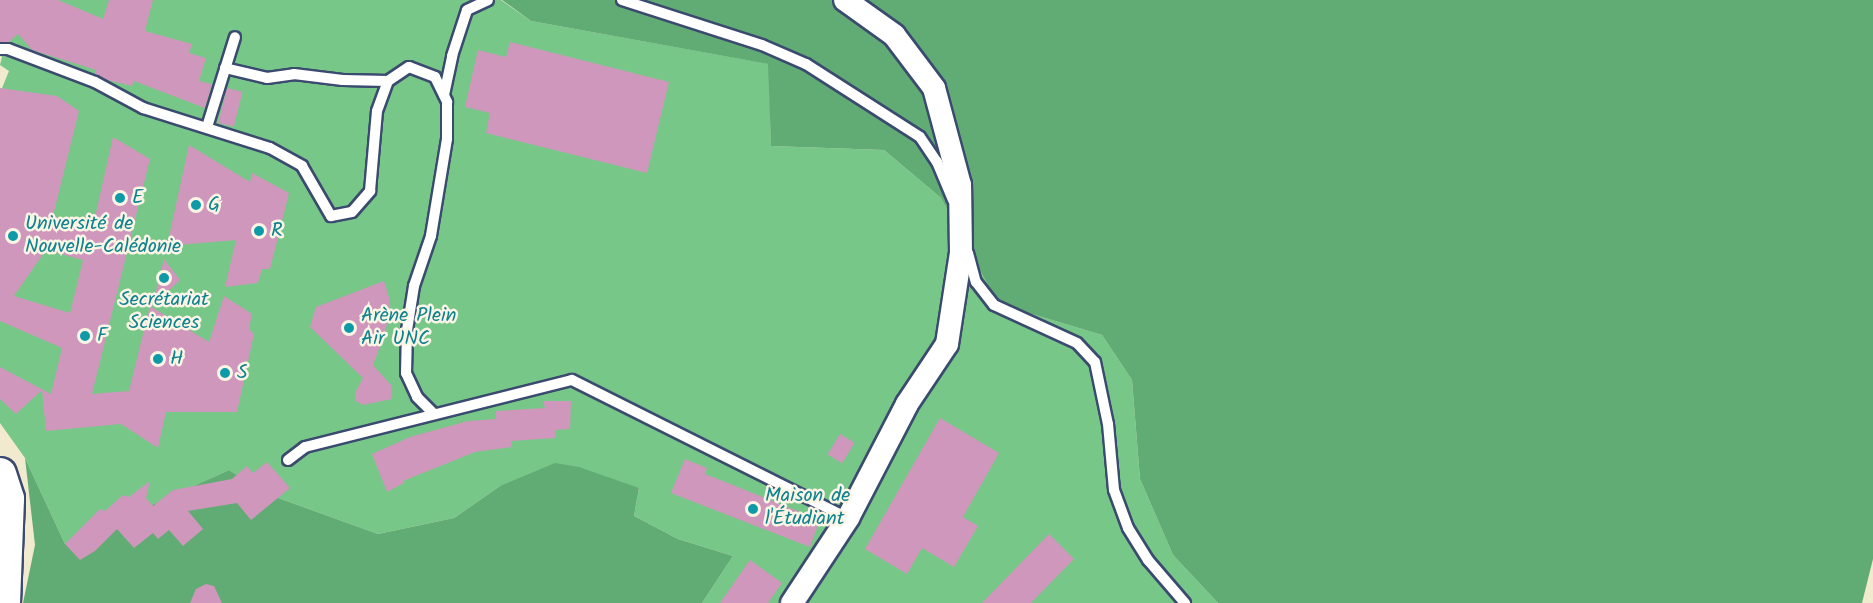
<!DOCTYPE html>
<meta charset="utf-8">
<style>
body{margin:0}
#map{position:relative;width:1873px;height:603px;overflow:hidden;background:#f1eacf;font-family:Kalam,sans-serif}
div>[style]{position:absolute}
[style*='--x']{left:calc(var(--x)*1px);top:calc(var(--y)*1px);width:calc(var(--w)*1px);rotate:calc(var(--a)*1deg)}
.green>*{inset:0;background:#77c788}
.forest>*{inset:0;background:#61ac74}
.building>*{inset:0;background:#ce97bb;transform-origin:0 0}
.roads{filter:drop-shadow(2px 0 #3b4b6f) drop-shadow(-2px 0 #3b4b6f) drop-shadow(0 2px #3b4b6f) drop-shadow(0 -2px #3b4b6f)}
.lane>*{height:10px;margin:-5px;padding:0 5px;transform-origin:5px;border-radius:5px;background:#fff}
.street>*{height:22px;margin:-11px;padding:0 11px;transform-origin:11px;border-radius:11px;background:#fff}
.secondary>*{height:32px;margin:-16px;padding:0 16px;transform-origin:16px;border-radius:16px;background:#fff}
.dots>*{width:16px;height:16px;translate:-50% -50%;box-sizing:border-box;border:3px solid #fcf5e5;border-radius:50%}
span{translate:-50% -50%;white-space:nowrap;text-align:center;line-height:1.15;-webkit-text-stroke:5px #fcf5e5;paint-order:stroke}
.culture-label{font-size:20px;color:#0d838f}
.left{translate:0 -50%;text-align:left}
</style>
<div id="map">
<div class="green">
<i style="clip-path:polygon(0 0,501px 0,531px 21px,769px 64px,771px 146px,884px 150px,941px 198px,998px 304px,1102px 335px,1132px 380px,1140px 479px,1173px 555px,1218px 603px,702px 603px,733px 556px,678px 539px,634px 516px,639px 488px,500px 486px,454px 518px,378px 534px,270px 495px,229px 470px,65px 544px,25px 458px,0 423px,0 93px,9px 71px,0 65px,2px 57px,0 55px)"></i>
</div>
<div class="forest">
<i style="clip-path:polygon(502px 0,1873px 0,1873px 559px,1862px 603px,1218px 603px,1173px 555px,1140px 479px,1132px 380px,1102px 335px,998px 304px,941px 198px,884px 150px,771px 146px,768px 64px,531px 21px)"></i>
<i style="clip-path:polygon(25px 458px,65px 544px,229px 470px,270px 495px,378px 534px,454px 518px,500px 486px,555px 463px,579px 467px,639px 488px,634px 516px,678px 539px,733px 556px,702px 603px,23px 603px,35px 545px)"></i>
</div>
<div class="building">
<i style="clip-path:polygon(0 0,58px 0,103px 19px,109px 0,153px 0,145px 31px,192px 44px,189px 53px,206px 58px,199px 81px,212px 84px,205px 108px,134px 81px,132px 86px,107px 80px,95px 74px,96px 70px,32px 50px,18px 34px,9px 42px,0 42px)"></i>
<i style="clip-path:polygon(510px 42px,669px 82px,647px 173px,486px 133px,490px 113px,465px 107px,478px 50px,506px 57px)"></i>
<i style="clip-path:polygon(evenodd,0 88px,57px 96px,79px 111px,53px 216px,93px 226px,113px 137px,150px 159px,92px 394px,129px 391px,150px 306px,209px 342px,224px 296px,252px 314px,249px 329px,254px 334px,237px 412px,166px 412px,158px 448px,121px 424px,46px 431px,42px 390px,16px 414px,0 399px,0 367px,51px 394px,62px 348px,0 321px,0 88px,46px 250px,83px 260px,70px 313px,14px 296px,46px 250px)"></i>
<i style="left:227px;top:88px;width:16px;height:36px;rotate:14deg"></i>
<i style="clip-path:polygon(189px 145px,250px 182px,252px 173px,289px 193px,270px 269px,262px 269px,258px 283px,225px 287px,236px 240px,167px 246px)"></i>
<i style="clip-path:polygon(164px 259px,180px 280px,152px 307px)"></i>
<i style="clip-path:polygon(384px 281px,390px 301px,386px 330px,373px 365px,391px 385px,392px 399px,363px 405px,356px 401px,355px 393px,363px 378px,310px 327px,316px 307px)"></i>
<i style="clip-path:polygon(543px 401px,571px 401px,570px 429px,555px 430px,555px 438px,511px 441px,512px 447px,475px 452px,403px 481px,404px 483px,387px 492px,372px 454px,410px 437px,468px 421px,496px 419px,496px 411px,545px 408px)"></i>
<i style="clip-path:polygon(940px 418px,999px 453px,963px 517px,978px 526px,954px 567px,922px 548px,907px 574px,865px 549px)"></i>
<i style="left:840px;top:434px;width:17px;height:24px;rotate:31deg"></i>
<i style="clip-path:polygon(685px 459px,707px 468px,705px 474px,820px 520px,810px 547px,671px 493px)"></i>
<i style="clip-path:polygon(267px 462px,290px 488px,251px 520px,237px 503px,188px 511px,203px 529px,183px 546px,169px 530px,158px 539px,153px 533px,134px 548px,117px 529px,95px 551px,80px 560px,65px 544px,100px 509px,105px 511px,123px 495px,129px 497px,150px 481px,146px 498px,153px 506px,173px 490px,232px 479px,247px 466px,253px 473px)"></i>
<i style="clip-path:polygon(1049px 534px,1074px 559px,1031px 603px,982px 603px)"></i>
<i style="clip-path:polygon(750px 560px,782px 583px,768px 603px,720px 603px)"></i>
<i style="clip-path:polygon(206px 584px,214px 586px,222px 603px,190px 603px,196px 589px)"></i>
</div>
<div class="roads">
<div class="lane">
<i style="--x:622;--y:0;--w:147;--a:17.8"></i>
<i style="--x:762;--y:45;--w:48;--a:23.4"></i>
<i style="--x:806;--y:64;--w:135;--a:32.6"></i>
<i style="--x:920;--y:137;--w:30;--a:56"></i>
<i style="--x:937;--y:162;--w:41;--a:67.2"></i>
<i style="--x:0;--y:49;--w:8;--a:0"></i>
<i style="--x:8;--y:49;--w:93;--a:20.8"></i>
<i style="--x:95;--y:82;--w:55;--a:28.4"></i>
<i style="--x:143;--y:108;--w:133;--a:17.5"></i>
<i style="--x:270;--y:148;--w:37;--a:29"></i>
<i style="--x:302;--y:166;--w:58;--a:59.9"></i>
<i style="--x:331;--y:216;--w:21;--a:-11"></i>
<i style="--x:352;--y:212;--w:28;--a:-49"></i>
<i style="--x:370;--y:191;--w:80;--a:-85"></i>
<i style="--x:377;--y:111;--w:32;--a:-70"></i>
<i style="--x:388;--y:81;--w:25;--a:-34"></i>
<i style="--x:409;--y:67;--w:28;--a:21"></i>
<i style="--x:435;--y:77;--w:28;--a:64"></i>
<i style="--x:447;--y:102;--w:37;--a:90"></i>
<i style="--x:447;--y:139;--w:98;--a:99.4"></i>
<i style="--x:431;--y:236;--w:53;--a:108.8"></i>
<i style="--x:414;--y:286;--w:45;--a:99"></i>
<i style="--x:407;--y:330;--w:43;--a:91.3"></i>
<i style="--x:406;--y:373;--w:26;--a:65"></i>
<i style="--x:417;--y:397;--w:23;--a:45"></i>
<i style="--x:225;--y:68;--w:43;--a:13.4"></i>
<i style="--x:267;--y:78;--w:27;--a:-8"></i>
<i style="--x:294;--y:74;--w:49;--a:7"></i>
<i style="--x:343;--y:80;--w:45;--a:1.3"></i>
<i style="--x:444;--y:95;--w:40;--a:-78"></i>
<i style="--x:452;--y:56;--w:48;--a:-71.9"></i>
<i style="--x:467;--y:10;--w:23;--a:-25"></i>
<i style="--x:207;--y:127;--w:94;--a:-72.7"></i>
<i style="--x:968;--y:253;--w:30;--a:75"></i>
<i style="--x:976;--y:282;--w:29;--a:52"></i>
<i style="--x:994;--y:305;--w:91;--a:24.6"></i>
<i style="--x:1077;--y:343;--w:26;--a:47"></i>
<i style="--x:1095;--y:362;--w:63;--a:78.2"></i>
<i style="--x:1108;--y:424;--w:66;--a:84.8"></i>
<i style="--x:1114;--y:490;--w:40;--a:69.8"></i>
<i style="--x:1128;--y:528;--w:38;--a:58"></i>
<i style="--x:1148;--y:560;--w:57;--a:49.3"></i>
<i style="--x:288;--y:460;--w:21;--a:-37"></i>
<i style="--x:305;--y:447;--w:275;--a:-14.1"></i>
<i style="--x:572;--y:380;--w:309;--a:26.6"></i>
</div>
<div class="street">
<i style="--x:792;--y:603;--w:102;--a:-56.6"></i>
<i style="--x:848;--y:518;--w:128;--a:-62.6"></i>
<i style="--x:907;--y:404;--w:72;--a:-56.3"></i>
<i style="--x:947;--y:344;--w:92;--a:-81.3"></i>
<i style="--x:961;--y:253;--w:68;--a:-90.8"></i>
<i style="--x:960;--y:185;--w:100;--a:-105"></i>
<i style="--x:934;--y:88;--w:66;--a:-127"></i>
<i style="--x:894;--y:35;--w:60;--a:-144.5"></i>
</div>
<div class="secondary">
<i style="--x:0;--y:474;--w:26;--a:72"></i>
<i style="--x:8;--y:499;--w:104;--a:92.2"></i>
</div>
</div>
<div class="dots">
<i style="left:120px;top:198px;background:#0f9aa8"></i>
<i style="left:196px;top:205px;background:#0f9aa8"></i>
<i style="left:259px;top:231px;background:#0f9aa8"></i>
<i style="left:13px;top:236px;background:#0f9aa8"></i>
<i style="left:164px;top:278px;background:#0f9aa8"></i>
<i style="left:349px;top:328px;background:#0f9aa8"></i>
<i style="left:85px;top:336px;background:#0f9aa8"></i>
<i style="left:158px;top:359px;background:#0f9aa8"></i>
<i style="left:225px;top:373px;background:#0f9aa8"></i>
<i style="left:753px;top:509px;background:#0f9aa8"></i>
</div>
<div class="culture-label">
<span class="left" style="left:132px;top:198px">E</span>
<span class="left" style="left:208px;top:205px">G</span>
<span class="left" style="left:25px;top:236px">Université de<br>Nouvelle-Calédonie</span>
<span class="left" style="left:271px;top:231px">R</span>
<span style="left:164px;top:312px">Secrétariat<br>Sciences</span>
<span class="left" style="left:361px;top:328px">Arène Plein<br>Air UNC</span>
<span class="left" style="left:97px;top:336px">F</span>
<span class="left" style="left:170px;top:359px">H</span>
<span class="left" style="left:237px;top:373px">S</span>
<span class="left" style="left:765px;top:508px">Maison de<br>l'Étudiant</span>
</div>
</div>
